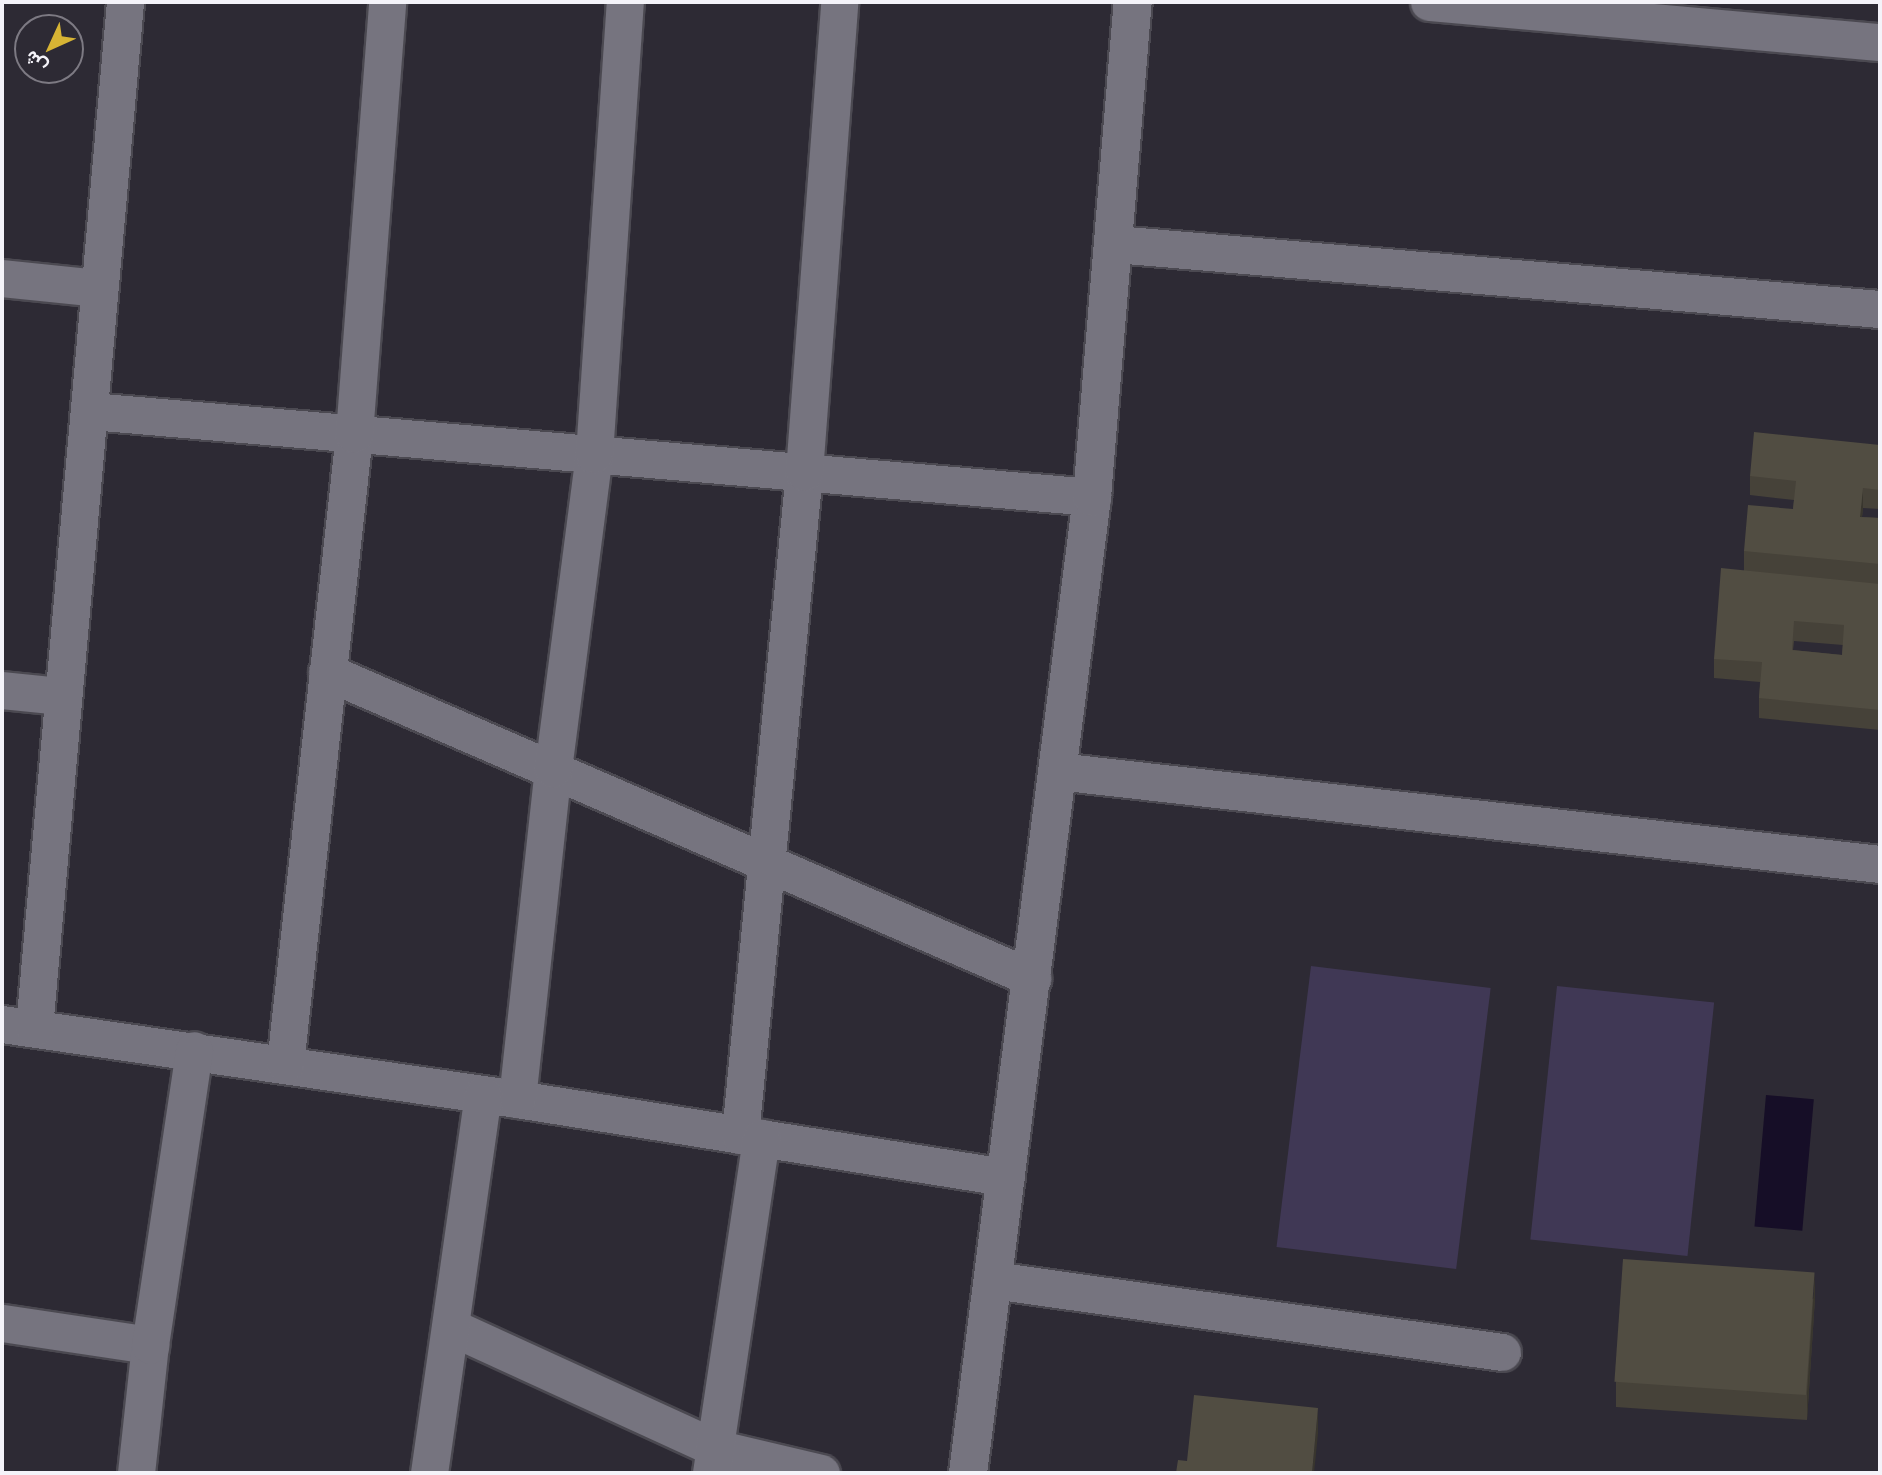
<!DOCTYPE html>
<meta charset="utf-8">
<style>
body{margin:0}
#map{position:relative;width:1882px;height:1475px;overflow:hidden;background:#2d2a34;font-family:Lora,Vazirmatn,serif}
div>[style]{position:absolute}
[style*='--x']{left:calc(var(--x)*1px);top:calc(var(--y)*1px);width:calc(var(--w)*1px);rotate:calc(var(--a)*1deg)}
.green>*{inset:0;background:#403855;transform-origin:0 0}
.water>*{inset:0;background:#160e27;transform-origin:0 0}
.roads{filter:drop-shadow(2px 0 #4b4951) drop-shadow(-2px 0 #4b4951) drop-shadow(0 2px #4b4951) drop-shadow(0 -2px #4b4951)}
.minor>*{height:37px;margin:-18.5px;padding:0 18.5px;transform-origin:18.5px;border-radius:18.5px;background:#76747f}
.tertiary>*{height:38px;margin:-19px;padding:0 19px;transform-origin:19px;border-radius:19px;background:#76747f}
.wall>*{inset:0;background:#464239}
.shaded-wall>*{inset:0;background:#39362e}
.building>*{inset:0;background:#514d42;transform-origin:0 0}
span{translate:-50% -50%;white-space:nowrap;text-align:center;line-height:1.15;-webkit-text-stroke:5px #2d2a34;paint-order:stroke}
.frame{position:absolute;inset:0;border:4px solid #f4f3f9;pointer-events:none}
.north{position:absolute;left:14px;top:14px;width:70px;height:70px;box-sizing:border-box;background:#2d2a34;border:2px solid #7d7a83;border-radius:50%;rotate:225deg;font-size:19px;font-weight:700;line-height:28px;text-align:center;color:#f4f3f9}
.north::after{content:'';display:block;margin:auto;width:24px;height:32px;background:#d7b434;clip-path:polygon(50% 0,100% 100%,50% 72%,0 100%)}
</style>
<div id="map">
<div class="green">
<i style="left:1311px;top:966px;width:181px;height:283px;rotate:7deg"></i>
<i style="left:1557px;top:986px;width:158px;height:255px;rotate:6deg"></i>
</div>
<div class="water">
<i style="left:1766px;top:1095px;width:48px;height:132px;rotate:5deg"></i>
</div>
<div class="roads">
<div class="minor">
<i style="--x:1429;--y:2;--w:453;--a:5.1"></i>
<i style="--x:1115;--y:244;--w:768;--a:4.86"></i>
<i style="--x:2;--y:278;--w:97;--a:5.9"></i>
<i style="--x:91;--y:411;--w:1005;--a:4.91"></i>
<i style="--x:327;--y:672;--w:769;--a:23.46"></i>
<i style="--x:2;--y:690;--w:59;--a:5.8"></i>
<i style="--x:1057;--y:771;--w:828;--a:6.45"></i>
<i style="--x:2;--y:1024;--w:520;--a:8.29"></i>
<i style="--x:517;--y:1099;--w:495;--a:9.1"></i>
<i style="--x:34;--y:1028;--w:1030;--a:-84.93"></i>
<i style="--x:285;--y:1064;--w:634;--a:-83.75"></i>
<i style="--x:354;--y:434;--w:433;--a:-85.6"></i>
<i style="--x:517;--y:1099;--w:332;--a:-83.8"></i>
<i style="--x:553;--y:769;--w:318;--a:-82.6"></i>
<i style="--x:594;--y:454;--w:453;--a:-86.1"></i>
<i style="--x:740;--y:1135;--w:666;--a:-84.49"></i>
<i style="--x:804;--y:472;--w:471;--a:-85.7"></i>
<i style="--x:993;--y:1280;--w:514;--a:8.05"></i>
<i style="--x:2;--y:1323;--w:150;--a:8.5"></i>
<i style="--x:451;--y:1327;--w:290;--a:24.6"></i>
<i style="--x:715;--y:1448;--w:109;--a:13.3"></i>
<i style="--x:136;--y:1473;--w:129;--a:-83.8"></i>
<i style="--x:150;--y:1345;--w:298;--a:-81.5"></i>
<i style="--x:429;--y:1473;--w:382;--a:-81.9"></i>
<i style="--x:711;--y:1473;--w:339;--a:-81.5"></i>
</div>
<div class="tertiary">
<i style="--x:968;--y:1473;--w:984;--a:-82.76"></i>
<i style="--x:1092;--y:497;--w:497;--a:-85.3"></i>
</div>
</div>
<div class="wall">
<i style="clip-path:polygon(evenodd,1880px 445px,1880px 509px,1863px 508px,1862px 517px,1880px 518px,1880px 730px,1759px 718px,1759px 698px,1760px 682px,1714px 678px,1714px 659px,1744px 570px,1744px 551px,1793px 509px,1794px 500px,1750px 495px,1750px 476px,1880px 445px,1794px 641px,1843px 645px,1842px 655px,1793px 650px,1794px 641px)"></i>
<i style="clip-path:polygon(1815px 1298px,1807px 1420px,1616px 1407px,1616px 1382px)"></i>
</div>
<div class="shaded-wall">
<i style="clip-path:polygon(1863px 488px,1863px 508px,1860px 536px,1860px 517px)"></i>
<i style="clip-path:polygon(1815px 1272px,1815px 1298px,1807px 1420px,1807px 1394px)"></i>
<i style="clip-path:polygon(1318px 1408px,1318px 1434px,1314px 1473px,1312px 1473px)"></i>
</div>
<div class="building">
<i style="clip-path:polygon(1754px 432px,1880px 445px,1880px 490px,1863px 488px,1860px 517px,1880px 518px,1880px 564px,1744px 551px,1748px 505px,1793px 509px,1796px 481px,1750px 476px)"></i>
<i style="clip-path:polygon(evenodd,1721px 568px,1880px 584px,1880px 710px,1759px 698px,1762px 662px,1714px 659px,1721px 568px,1794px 621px,1844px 625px,1842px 655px,1792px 650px,1794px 621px)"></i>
<i style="left:1623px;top:1259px;width:192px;height:123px;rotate:4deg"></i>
<i style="clip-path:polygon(1194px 1395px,1318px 1408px,1312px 1473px,1176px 1473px,1178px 1460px,1187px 1461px)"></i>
</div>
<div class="frame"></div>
<div class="north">ش</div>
</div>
